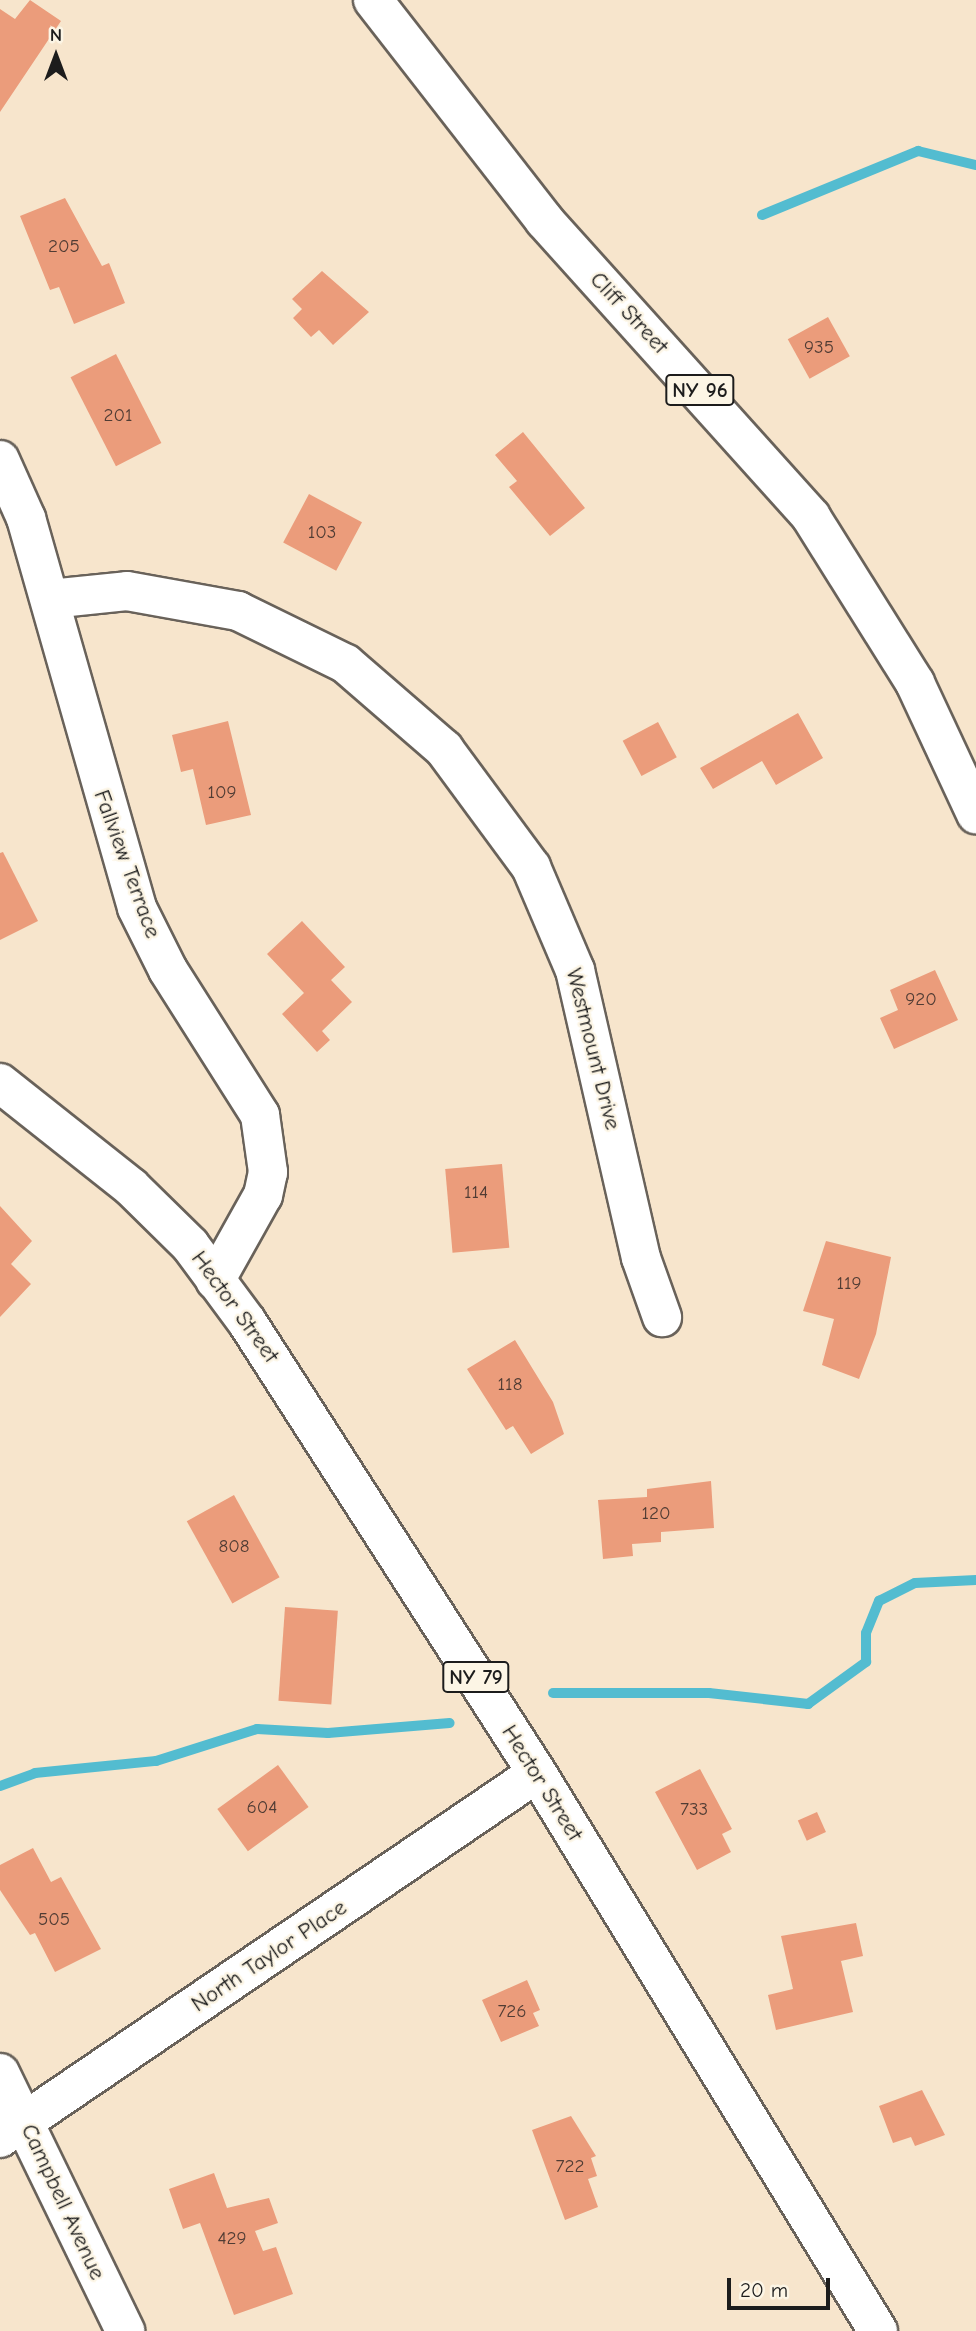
<!DOCTYPE html>
<style>
body{margin:0}
#map{position:relative;width:976px;height:2331px;overflow:hidden;background:#f7e5cc;font-family:"Comic Neue",sans-serif}
div>[style]{position:absolute}
[style*='--x']{left:calc(var(--x)*1px);top:calc(var(--y)*1px);width:calc(var(--w)*1px);rotate:calc(var(--a)*1deg)}
.stream>*{height:10px;margin:-5px;padding:0 5px;transform-origin:5px;border-radius:5px;background:#53bcd0}
.building>*{inset:0;background:#eb9c7b;transform-origin:0 0}
.roads{filter:drop-shadow(2px 0 #69625a) drop-shadow(-2px 0 #69625a) drop-shadow(0 2px #69625a) drop-shadow(0 -2px #69625a)}
.minor>*{height:38px;margin:-19px;padding:0 19px;transform-origin:19px;border-radius:19px;background:#fff}
.major>*{height:38px;margin:-19px;padding:0 19px;transform-origin:19px;border-radius:19px;background:#fff}
span{translate:-50% -50%;white-space:nowrap;text-align:center;line-height:1.15;-webkit-text-stroke:5px #fcf5e5;paint-order:stroke}
.number-label{font-size:19px;color:#503c34}
.number-label span{-webkit-text-stroke-width:0}
.shield-label span{padding:2px 5px;background:#fcf5e5;border:2px solid;border-radius:5px;-webkit-text-stroke-width:0}
.shield-label{font-size:21px;color:#1c1c1c;font-weight:700}
.street-label{font-size:23px;color:#1c1c1c}
.north{position:absolute;left:21px;top:21px;width:70px;height:70px;-webkit-text-stroke:5px #fcf5e5;paint-order:stroke;rotate:0deg;font-size:19px;font-weight:700;line-height:28px;text-align:center;color:#1c1c1c}
.north::after{content:'';display:block;margin:auto;width:24px;height:32px;background:#1c1c1c;clip-path:polygon(50% 0,100% 100%,50% 72%,0 100%)}
.scale{position:absolute;left:727px;top:2278px;width:103px;height:32px;box-sizing:border-box;border:4px solid #1c1c1c;border-top:0;padding-left:9px;font-size:21px;line-height:24px;white-space:nowrap;color:#1c1c1c;-webkit-text-stroke:5px #fcf5e5;paint-order:stroke}
</style>
<div id="map">
<div class="stream">
<i style="--x:762;--y:215;--w:169;--a:-22.3"></i>
<i style="--x:918;--y:151;--w:60;--a:13.6"></i>
<i style="--x:553;--y:1693;--w:156;--a:0"></i>
<i style="--x:709;--y:1693;--w:100;--a:6.3"></i>
<i style="--x:808;--y:1704;--w:72;--a:-35.9"></i>
<i style="--x:866;--y:1662;--w:29;--a:-90"></i>
<i style="--x:866;--y:1633;--w:35;--a:-68"></i>
<i style="--x:879;--y:1601;--w:40;--a:-26.6"></i>
<i style="--x:915;--y:1583;--w:61;--a:-2.8"></i>
<i style="--x:0;--y:1786;--w:37;--a:-20"></i>
<i style="--x:35;--y:1773;--w:122;--a:-5.7"></i>
<i style="--x:156;--y:1761;--w:106;--a:-17.6"></i>
<i style="--x:257;--y:1729;--w:71;--a:3.2"></i>
<i style="--x:328;--y:1733;--w:122;--a:-4.7"></i>
</div>
<div class="building">
<i style="clip-path:polygon(30px 0,61px 21px,0 112px,0 9px,15px 19px)"></i>
<i style="clip-path:polygon(65px 198px,102px 266px,109px 263px,125px 303px,74px 324px,59px 287px,50px 290px,20px 216px)"></i>
<i style="clip-path:polygon(322px 271px,369px 312px,333px 345px,319px 330px,311px 337px,293px 318px,302px 309px,292px 299px)"></i>
<i style="left:828px;top:317px;width:45px;height:46px;rotate:61deg"></i>
<i style="left:116px;top:354px;width:100px;height:51px;rotate:63deg"></i>
<i style="clip-path:polygon(523px 432px,585px 508px,550px 536px,509px 487px,517px 481px,495px 455px)"></i>
<i style="left:309px;top:494px;width:60px;height:55px;rotate:28deg"></i>
<i style="clip-path:polygon(798px 713px,823px 758px,776px 785px,762px 761px,713px 789px,700px 768px)"></i>
<i style="clip-path:polygon(228px 721px,251px 815px,206px 825px,193px 769px,181px 772px,172px 735px)"></i>
<i style="left:658px;top:722px;width:40px;height:40px;rotate:62deg"></i>
<i style="clip-path:polygon(3px 852px,38px 921px,0 940px,0 853px)"></i>
<i style="clip-path:polygon(302px 921px,345px 967px,331px 980px,352px 1002px,322px 1031px,330px 1040px,317px 1052px,282px 1014px,304px 993px,267px 954px)"></i>
<i style="clip-path:polygon(935px 970px,958px 1020px,894px 1049px,880px 1018px,898px 1010px,890px 990px)"></i>
<i style="left:502px;top:1164px;width:84px;height:57px;rotate:85deg"></i>
<i style="clip-path:polygon(0 1206px,32px 1241px,11px 1264px,31px 1284px,0 1317px)"></i>
<i style="clip-path:polygon(826px 1241px,891px 1257px,876px 1334px,859px 1379px,822px 1365px,834px 1319px,803px 1311px)"></i>
<i style="clip-path:polygon(515px 1340px,553px 1402px,564px 1434px,531px 1454px,513px 1426px,506px 1430px,467px 1369px)"></i>
<i style="clip-path:polygon(711px 1481px,714px 1528px,661px 1532px,661px 1542px,632px 1544px,633px 1556px,603px 1559px,598px 1500px,647px 1497px,647px 1489px)"></i>
<i style="left:234px;top:1495px;width:94px;height:54px;rotate:61deg"></i>
<i style="left:285px;top:1607px;width:53px;height:94px;rotate:4deg"></i>
<i style="left:278px;top:1765px;width:52px;height:75px;rotate:54deg"></i>
<i style="clip-path:polygon(700px 1769px,732px 1829px,722px 1834px,731px 1852px,697px 1870px,655px 1792px)"></i>
<i style="left:817px;top:1812px;width:22px;height:21px;rotate:66deg"></i>
<i style="clip-path:polygon(33px 1848px,51px 1882px,61px 1877px,101px 1949px,55px 1972px,35px 1933px,30px 1935px,0 1890px,0 1865px)"></i>
<i style="clip-path:polygon(856px 1923px,863px 1956px,841px 1961px,853px 2012px,776px 2030px,768px 1995px,793px 1989px,781px 1936px)"></i>
<i style="clip-path:polygon(527px 1980px,540px 2010px,533px 2013px,539px 2026px,501px 2042px,482px 2000px)"></i>
<i style="clip-path:polygon(922px 2090px,945px 2135px,915px 2146px,911px 2137px,893px 2143px,879px 2106px)"></i>
<i style="clip-path:polygon(571px 2116px,596px 2156px,591px 2158px,597px 2176px,588px 2179px,598px 2207px,565px 2220px,532px 2130px)"></i>
<i style="clip-path:polygon(214px 2173px,227px 2208px,269px 2198px,278px 2223px,255px 2231px,263px 2251px,276px 2247px,293px 2294px,234px 2315px,200px 2223px,183px 2229px,169px 2189px)"></i>
</div>
<div class="roads">
<div class="minor">
<i style="--x:0;--y:460;--w:64;--a:65.9"></i>
<i style="--x:26;--y:518;--w:405;--a:74.1"></i>
<i style="--x:137;--y:908;--w:69;--a:63.4"></i>
<i style="--x:168;--y:970;--w:172;--a:57.6"></i>
<i style="--x:260;--y:1115;--w:58;--a:82"></i>
<i style="--x:268;--y:1172;--w:24;--a:102"></i>
<i style="--x:263;--y:1195;--w:98;--a:119.2"></i>
<i style="--x:50;--y:599;--w:77;--a:-5.9"></i>
<i style="--x:127;--y:591;--w:113;--a:10.2"></i>
<i style="--x:238;--y:611;--w:120;--a:26.1"></i>
<i style="--x:346;--y:664;--w:130;--a:40.9"></i>
<i style="--x:444;--y:749;--w:147;--a:53.6"></i>
<i style="--x:531;--y:867;--w:112;--a:66.9"></i>
<i style="--x:575;--y:970;--w:295;--a:77.1"></i>
<i style="--x:641;--y:1258;--w:63;--a:70.4"></i>
<i style="--x:0;--y:2073;--w:287;--a:64.1"></i>
<i style="--x:0;--y:2138;--w:649;--a:-34.2"></i>
</div>
<div class="major">
<i style="--x:373;--y:0;--w:279;--a:52.1"></i>
<i style="--x:544;--y:220;--w:399;--a:48"></i>
<i style="--x:811;--y:517;--w:196;--a:57.9"></i>
<i style="--x:915;--y:683;--w:145;--a:65"></i>
<i style="--x:0;--y:1083;--w:167;--a:38.4"></i>
<i style="--x:131;--y:1187;--w:83;--a:44.5"></i>
<i style="--x:190;--y:1245;--w:96;--a:53.5"></i>
<i style="--x:247;--y:1322;--w:536;--a:57.26"></i>
<i style="--x:537;--y:1773;--w:654;--a:58.57"></i>
</div>
</div>
<div class="number-label">
<span style="left:64px;top:247px">205</span>
<span style="left:819px;top:348px">935</span>
<span style="left:118px;top:416px">201</span>
<span style="left:322px;top:533px">103</span>
<span style="left:222px;top:793px">109</span>
<span style="left:921px;top:1000px">920</span>
<span style="left:476px;top:1193px">114</span>
<span style="left:849px;top:1284px">119</span>
<span style="left:510px;top:1385px">118</span>
<span style="left:656px;top:1514px">120</span>
<span style="left:234px;top:1547px">808</span>
<span style="left:262px;top:1808px">604</span>
<span style="left:694px;top:1810px">733</span>
<span style="left:54px;top:1920px">505</span>
<span style="left:512px;top:2012px">726</span>
<span style="left:570px;top:2167px">722</span>
<span style="left:232px;top:2239px">429</span>
</div>
<div class="shield-label">
<span style="left:700px;top:390px">NY 96</span>
<span style="left:476px;top:1677px">NY 79</span>
</div>
<div class="street-label">
<span style="left:629px;top:313px;rotate:47deg">Cliff Street</span>
<span style="left:127px;top:864px;rotate:70deg">Fallview Terrace</span>
<span style="left:593px;top:1049px;rotate:76deg">Westmount Drive</span>
<span style="left:235px;top:1307px;rotate:54deg">Hector Street</span>
<span style="left:542px;top:1783px;rotate:58deg">Hector Street</span>
<span style="left:269px;top:1956px;rotate:-34deg">North Taylor Place</span>
<span style="left:63px;top:2202px;rotate:65deg">Campbell Avenue</span>
</div>
<div class="north">N</div>
<div class="scale">20 m</div>
</div>
